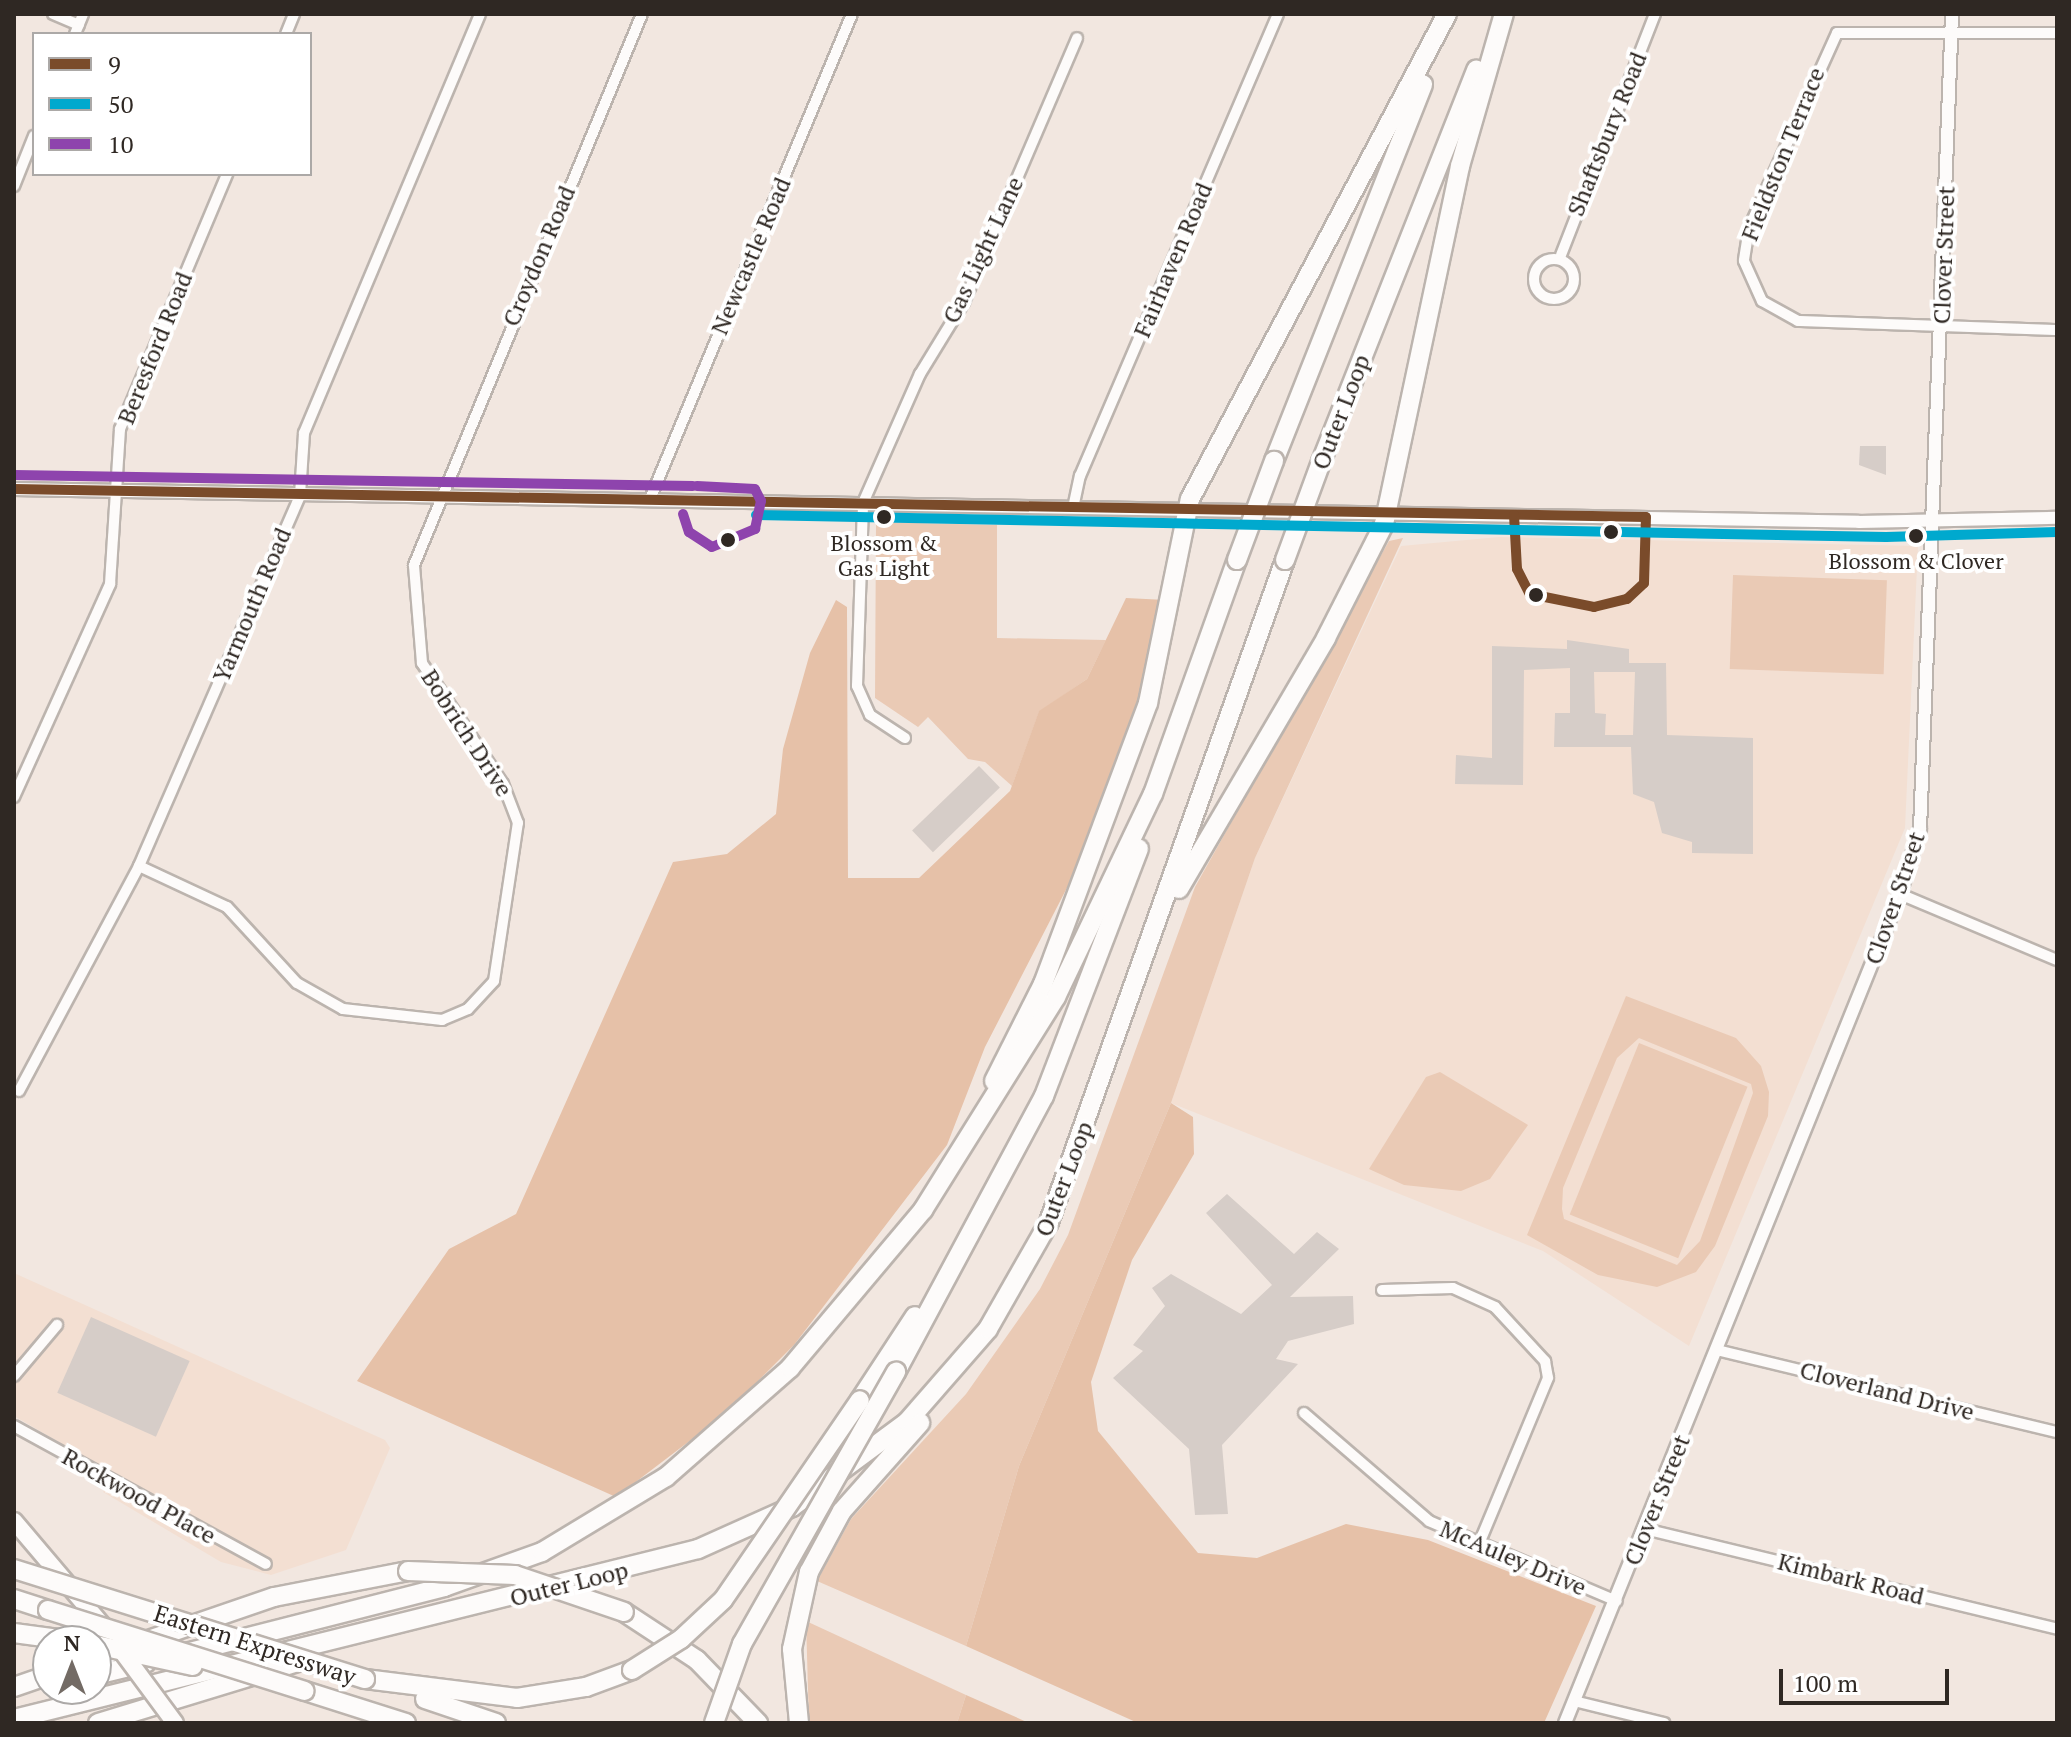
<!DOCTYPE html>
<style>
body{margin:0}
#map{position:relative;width:2071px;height:1737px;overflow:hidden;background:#f2e7e0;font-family:"PT Serif",serif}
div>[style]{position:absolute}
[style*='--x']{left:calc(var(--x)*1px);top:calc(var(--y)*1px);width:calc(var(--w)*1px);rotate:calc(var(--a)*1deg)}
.built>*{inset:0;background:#f3dfd2}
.green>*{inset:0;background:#eacab5;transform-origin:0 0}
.forest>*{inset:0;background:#e6c1a8}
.building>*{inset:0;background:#d6cdc8;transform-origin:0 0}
.roads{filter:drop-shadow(2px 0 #bcb4ae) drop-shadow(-2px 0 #bcb4ae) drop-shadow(0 2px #bcb4ae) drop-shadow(0 -2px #bcb4ae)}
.minor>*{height:10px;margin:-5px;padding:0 5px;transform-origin:5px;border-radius:5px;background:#fdfbfa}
.minor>.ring{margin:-5px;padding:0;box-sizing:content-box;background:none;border:10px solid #fdfbfa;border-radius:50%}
.tertiary>*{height:12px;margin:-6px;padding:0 6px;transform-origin:6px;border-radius:6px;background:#fdfbfa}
.primary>*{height:16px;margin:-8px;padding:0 8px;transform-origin:8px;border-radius:8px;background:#fdfbfa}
.motorway>*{height:18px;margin:-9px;padding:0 9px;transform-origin:9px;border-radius:9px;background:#fdfbfa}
.bridges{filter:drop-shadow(2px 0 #bcb4ae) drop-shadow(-2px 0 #bcb4ae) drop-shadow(0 2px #bcb4ae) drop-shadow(0 -2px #bcb4ae)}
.primary-bridge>*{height:16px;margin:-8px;padding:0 8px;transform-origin:8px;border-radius:8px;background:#fdfbfa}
.motorway-bridge>*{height:18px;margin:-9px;padding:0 9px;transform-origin:9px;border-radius:9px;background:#fdfbfa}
.bus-1>*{height:10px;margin:-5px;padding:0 5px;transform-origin:5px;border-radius:5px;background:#7a4b2a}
.bus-2>*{height:10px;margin:-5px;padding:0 5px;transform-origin:5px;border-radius:5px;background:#00a9ce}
.bus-3>*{height:10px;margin:-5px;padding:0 5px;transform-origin:5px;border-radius:5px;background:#8e44ad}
.dots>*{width:22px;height:22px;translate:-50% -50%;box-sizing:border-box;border:4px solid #fff;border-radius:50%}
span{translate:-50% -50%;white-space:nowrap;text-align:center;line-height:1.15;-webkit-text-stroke:8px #fff;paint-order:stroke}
.bus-label{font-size:22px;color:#2f2823}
.street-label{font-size:24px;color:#2f2823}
.frame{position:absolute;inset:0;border:16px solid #2f2823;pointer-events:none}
.legend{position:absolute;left:32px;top:32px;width:280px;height:144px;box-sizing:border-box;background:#fff;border:2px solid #aca9a7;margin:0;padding:10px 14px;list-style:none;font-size:24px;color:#2f2823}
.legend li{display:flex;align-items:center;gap:16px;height:40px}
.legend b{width:40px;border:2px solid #aca9a7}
.north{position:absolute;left:32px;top:1625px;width:80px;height:80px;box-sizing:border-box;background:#fff;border:2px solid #aca9a7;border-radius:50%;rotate:0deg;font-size:22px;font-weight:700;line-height:32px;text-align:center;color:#2f2823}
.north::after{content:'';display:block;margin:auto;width:28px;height:36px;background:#736b65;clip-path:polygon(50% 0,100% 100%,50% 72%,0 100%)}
.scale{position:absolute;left:1779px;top:1669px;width:170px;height:36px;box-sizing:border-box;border:4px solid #2f2823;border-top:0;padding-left:10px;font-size:24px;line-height:28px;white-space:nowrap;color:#2f2823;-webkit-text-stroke:6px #fff;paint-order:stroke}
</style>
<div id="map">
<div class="built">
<i style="clip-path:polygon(1499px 537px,1918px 546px,1905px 828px,1689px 1346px,1543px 1251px,1171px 1103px,1255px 858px,1401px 546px)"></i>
<i style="clip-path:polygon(14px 1273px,385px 1440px,390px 1448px,346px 1550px,271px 1575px,221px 1562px,103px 1492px,114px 1474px,14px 1416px)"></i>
</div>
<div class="green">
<i style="clip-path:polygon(876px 522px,997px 525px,997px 638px,1106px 640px,1087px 679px,1039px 712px,1012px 786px,985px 762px,968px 759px,928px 717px,918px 727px,875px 698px)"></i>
<i style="clip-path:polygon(1403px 538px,1255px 858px,1171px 1103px,1019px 1466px,966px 1646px,817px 1581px,851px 1519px,966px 1394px,1040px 1289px,1068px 1235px,1195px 887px,1389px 541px)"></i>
<i style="left:1733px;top:575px;width:154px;height:94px;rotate:2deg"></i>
<i style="clip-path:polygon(evenodd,1626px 996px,1736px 1038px,1761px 1066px,1769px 1092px,1768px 1116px,1715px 1246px,1696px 1272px,1657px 1287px,1598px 1275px,1527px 1235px,1626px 996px,1639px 1038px,1751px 1084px,1753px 1093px,1700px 1241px,1677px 1265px,1564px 1219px,1562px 1209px,1563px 1188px,1617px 1058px,1639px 1038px)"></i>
<i style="left:1639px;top:1043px;width:117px;height:185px;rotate:22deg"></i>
<i style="clip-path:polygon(1440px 1072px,1528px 1125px,1490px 1179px,1461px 1191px,1404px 1185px,1369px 1169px,1426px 1077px)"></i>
<i style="clip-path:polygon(806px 1621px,966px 1695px,957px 1723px,809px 1723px)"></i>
</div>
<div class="forest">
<i style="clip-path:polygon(1126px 598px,1166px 600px,1156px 656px,1087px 849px,985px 1047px,947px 1145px,794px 1345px,725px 1414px,616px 1497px,357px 1381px,449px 1249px,516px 1214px,673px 862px,727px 854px,776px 814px,783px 749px,810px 653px,836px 600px,847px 607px,848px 878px,919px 878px,1010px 791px,1039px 711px,1087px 679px)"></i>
<i style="clip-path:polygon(1171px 1103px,1193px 1117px,1194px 1154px,1132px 1260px,1091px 1382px,1098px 1431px,1198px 1553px,1257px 1558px,1346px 1524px,1428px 1540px,1596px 1606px,1544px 1723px,1138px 1723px,966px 1646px,1019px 1466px)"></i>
<i style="clip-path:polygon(966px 1695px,1029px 1723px,957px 1723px)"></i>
</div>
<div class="building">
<i style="clip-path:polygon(1860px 446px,1886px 446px,1886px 475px,1859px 465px)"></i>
<i style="clip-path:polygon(evenodd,1567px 640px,1629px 649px,1629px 663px,1666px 663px,1667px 735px,1753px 738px,1753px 854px,1692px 853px,1692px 842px,1662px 833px,1654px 802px,1633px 794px,1631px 747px,1554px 747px,1555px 713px,1570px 713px,1570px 668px,1524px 670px,1523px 785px,1455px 784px,1456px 755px,1492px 758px,1492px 646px,1567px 649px,1567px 640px,1594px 672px,1635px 672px,1633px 735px,1605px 735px,1606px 714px,1595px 713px,1594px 672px)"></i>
<i style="left:979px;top:766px;width:30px;height:93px;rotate:46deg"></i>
<i style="clip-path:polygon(1227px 1194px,1294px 1254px,1317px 1232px,1339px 1249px,1290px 1297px,1353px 1296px,1354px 1324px,1288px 1341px,1276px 1359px,1298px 1364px,1222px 1445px,1228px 1514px,1195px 1515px,1189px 1449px,1113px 1378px,1143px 1351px,1133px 1345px,1165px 1306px,1152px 1288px,1171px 1274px,1241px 1314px,1272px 1285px,1206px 1213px)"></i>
<i style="left:91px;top:1317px;width:108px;height:83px;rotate:24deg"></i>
</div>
<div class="roads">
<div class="minor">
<i style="--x:53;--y:14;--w:28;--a:23"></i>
<i style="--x:2057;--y:33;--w:220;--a:180"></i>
<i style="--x:1837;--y:33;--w:214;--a:114.3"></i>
<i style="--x:1749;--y:228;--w:33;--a:99"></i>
<i style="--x:1744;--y:261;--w:44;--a:65.8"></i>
<i style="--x:1762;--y:301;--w:41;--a:29.1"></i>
<i style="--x:1798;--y:321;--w:259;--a:2"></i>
<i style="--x:75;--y:34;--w:22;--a:-68"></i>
<i style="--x:286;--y:34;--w:22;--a:-68"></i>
<i style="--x:14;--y:186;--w:54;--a:-68.2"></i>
<i style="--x:1561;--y:255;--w:259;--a:-68.7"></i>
<i class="ring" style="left:1534px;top:259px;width:30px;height:30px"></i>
<i style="--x:650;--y:499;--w:525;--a:-67.39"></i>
<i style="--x:1073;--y:508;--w:33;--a:-78"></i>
<i style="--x:1080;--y:476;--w:503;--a:-66.8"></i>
<i style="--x:905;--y:738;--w:42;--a:-146.7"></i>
<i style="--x:870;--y:715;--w:32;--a:-114"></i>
<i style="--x:857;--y:686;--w:183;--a:-88.1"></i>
<i style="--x:863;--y:503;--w:141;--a:-66.2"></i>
<i style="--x:920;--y:374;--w:84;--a:-58.6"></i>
<i style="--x:964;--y:302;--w:287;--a:-66.8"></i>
<i style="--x:14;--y:797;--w:234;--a:-65.7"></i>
<i style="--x:110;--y:584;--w:155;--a:-86.3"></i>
<i style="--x:120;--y:429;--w:277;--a:-67.2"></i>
<i style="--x:139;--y:866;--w:97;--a:25"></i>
<i style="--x:227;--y:907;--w:103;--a:47.4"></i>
<i style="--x:297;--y:983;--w:53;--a:29.5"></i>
<i style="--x:343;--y:1009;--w:100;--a:6.3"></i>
<i style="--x:442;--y:1020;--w:28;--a:-23"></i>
<i style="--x:468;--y:1009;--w:38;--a:-47"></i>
<i style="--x:494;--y:981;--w:160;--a:-81.4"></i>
<i style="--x:518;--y:823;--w:42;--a:-111"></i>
<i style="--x:503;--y:784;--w:146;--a:-123.8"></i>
<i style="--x:422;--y:663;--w:98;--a:-94.7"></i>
<i style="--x:414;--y:565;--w:596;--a:-67.52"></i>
<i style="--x:1900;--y:894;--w:170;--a:22.8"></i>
<i style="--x:19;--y:1091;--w:255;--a:-61.9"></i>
<i style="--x:139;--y:866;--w:404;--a:-66.5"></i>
<i style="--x:300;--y:495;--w:62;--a:-86.3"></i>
<i style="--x:304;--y:433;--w:454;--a:-67.2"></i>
<i style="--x:1382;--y:1290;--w:71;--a:-1.6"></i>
<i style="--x:1453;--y:1288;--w:46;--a:24.3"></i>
<i style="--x:1495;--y:1307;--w:74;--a:47.2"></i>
<i style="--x:1545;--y:1361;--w:17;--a:80"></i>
<i style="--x:1548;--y:1378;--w:180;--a:112.6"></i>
<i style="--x:1717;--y:1350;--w:350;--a:13.6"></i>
<i style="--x:14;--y:1376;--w:67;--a:-49.9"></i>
<i style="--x:1304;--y:1413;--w:165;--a:40.8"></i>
<i style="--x:1429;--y:1521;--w:204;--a:23.1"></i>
<i style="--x:14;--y:1426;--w:287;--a:28.7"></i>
<i style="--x:1645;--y:1529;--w:424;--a:13.6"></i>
<i style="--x:1574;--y:1701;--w:93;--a:13.7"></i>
</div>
<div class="tertiary">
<i style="--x:14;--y:489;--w:1845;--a:1.02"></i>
<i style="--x:1859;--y:522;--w:198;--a:-1.2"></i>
<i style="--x:1565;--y:1723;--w:894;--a:-68"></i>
<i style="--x:1900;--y:894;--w:68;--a:-72.9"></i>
<i style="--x:1920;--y:829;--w:816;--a:-87.75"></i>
</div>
<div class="primary">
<i style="--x:14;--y:1521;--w:145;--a:49.7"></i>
</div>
<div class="motorway">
<i style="--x:1274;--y:461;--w:405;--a:-68.4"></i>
<i style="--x:1321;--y:462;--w:422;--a:-68.4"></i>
<i style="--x:1179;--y:889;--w:291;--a:-59.6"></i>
<i style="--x:1326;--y:638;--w:128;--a:-63"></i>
<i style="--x:1384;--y:524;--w:366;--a:-78"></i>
<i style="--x:1460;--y:166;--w:158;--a:-73.9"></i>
<i style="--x:994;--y:1081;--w:109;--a:-63.2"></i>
<i style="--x:1043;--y:984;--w:300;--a:-69.5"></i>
<i style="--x:1148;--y:703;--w:208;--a:-78.4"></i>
<i style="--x:1190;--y:499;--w:549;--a:-62.08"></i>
<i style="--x:896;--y:1372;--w:313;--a:-61.8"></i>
<i style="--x:1044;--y:1096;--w:265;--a:-69"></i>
<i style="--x:860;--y:1400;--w:100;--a:-56.8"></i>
<i style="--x:14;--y:1599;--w:36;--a:18"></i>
<i style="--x:624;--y:1612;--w:87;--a:33.3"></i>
<i style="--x:697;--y:1660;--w:88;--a:45.9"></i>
<i style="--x:14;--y:1633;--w:60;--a:7.7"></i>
<i style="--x:178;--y:1655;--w:275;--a:-14.3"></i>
<i style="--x:444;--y:1587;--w:104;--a:-19.7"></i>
<i style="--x:542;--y:1552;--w:145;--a:-31.2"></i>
<i style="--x:666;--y:1477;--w:165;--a:-41.3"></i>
<i style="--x:790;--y:1368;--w:207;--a:-49.9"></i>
<i style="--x:923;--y:1210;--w:251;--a:-58"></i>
<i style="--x:1056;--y:997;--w:225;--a:-64.5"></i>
<i style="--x:1153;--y:794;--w:249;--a:-70.3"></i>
<i style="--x:96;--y:1658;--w:188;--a:-18.9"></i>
<i style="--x:274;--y:1597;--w:136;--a:-11"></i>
<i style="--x:96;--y:1675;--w:51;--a:-13.5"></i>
<i style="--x:365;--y:1679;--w:153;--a:7.1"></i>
<i style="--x:517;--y:1698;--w:70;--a:-9.1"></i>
<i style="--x:586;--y:1687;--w:49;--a:-20.3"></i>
<i style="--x:14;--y:1687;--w:36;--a:-19"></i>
<i style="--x:305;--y:1691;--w:106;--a:17.6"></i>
<i style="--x:425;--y:1699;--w:75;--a:18.7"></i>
<i style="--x:14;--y:1719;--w:705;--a:-13.96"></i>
<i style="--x:698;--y:1549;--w:103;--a:-24.1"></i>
<i style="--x:792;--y:1507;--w:143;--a:-36.5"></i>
<i style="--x:907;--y:1422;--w:123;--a:-48.9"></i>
<i style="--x:988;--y:1329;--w:123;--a:-60.3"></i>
<i style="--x:1049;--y:1222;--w:703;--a:-70.38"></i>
<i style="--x:98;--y:1723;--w:222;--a:-17"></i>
<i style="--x:799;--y:1723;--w:74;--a:-95.4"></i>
<i style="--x:792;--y:1649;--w:79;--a:-77.6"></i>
<i style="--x:809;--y:1572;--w:69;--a:-61.6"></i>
<i style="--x:842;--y:1511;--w:118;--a:-48.4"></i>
</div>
</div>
<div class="bridges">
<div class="primary-bridge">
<i style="--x:118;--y:1646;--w:96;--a:53.5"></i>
</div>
<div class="motorway-bridge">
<i style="--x:1237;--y:560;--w:106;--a:-69.5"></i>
<i style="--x:1285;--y:560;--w:104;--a:-69.8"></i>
<i style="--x:14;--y:1569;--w:368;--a:17.4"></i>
<i style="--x:408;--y:1571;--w:107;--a:2.1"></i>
<i style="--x:515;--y:1575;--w:115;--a:18.7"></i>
<i style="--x:48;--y:1610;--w:269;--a:17.5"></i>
<i style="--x:96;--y:1645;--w:99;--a:12.2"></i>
<i style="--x:632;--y:1670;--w:58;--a:-32.3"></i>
<i style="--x:681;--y:1639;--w:57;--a:-42.9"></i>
<i style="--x:723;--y:1600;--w:242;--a:-55.6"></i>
<i style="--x:714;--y:1723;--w:84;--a:-70.5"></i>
<i style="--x:742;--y:1644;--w:313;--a:-60.5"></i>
</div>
</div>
<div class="bus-1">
<i style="--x:14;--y:489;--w:1632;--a:0.98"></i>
<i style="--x:1514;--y:515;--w:54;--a:86.8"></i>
<i style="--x:1517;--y:569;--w:28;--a:63"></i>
<i style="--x:1530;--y:594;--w:65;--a:11.5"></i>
<i style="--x:1594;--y:607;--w:34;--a:-14"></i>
<i style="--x:1627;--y:599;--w:23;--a:-43"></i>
<i style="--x:1644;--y:583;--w:66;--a:-88.3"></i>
</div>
<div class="bus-2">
<i style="--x:756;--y:515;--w:1130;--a:1.12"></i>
<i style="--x:1886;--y:537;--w:171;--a:-1.7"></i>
</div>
<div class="bus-3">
<i style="--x:14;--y:475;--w:679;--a:0.93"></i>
<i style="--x:683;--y:514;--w:19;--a:72"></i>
<i style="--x:689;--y:532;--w:27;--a:33"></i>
<i style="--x:712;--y:547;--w:47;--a:-22.7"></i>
<i style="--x:755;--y:529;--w:29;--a:-78"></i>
<i style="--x:761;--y:501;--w:13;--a:-117"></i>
<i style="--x:755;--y:489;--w:58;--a:-177"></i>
</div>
<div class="dots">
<i style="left:884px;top:517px;background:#2f2823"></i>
<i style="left:1611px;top:532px;background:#2f2823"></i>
<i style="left:1916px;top:536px;background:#2f2823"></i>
<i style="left:728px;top:540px;background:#2f2823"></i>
<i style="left:1536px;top:595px;background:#2f2823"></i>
</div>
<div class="bus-label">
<span style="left:884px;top:555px">Blossom &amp;<br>Gas Light</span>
<span style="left:1916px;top:561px">Blossom &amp; Clover</span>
</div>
<div class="street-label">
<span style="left:1607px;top:134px;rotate:-68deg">Shaftsbury Road</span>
<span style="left:1783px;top:154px;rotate:-68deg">Fieldston Terrace</span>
<span style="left:983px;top:250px;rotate:-65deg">Gas Light Lane</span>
<span style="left:1944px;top:255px;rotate:-88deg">Clover Street</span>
<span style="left:539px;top:256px;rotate:-67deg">Croydon Road</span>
<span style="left:751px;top:256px;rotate:-67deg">Newcastle Road</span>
<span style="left:1173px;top:260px;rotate:-67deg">Fairhaven Road</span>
<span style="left:155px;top:348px;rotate:-68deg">Beresford Road</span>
<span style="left:1341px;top:412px;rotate:-69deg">Outer Loop</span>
<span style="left:252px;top:605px;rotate:-67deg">Yarmouth Road</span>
<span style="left:467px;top:733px;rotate:57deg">Bobrich Drive</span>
<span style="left:1895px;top:898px;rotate:-71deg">Clover Street</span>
<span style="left:1064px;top:1179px;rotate:-69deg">Outer Loop</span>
<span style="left:1887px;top:1391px;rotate:14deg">Cloverland Drive</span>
<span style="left:139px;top:1496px;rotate:29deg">Rockwood Place</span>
<span style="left:1657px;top:1500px;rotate:-68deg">Clover Street</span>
<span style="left:1513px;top:1558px;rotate:23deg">McAuley Drive</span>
<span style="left:1851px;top:1579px;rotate:14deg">Kimbark Road</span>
<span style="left:569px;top:1584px;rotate:-14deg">Outer Loop</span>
<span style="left:255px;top:1645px;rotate:18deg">Eastern Expressway</span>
</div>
<div class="frame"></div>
<ul class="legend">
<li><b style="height:10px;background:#7a4b2a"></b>9</li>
<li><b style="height:10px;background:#00a9ce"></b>50</li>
<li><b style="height:10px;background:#8e44ad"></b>10</li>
</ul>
<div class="north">N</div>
<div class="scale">100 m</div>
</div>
